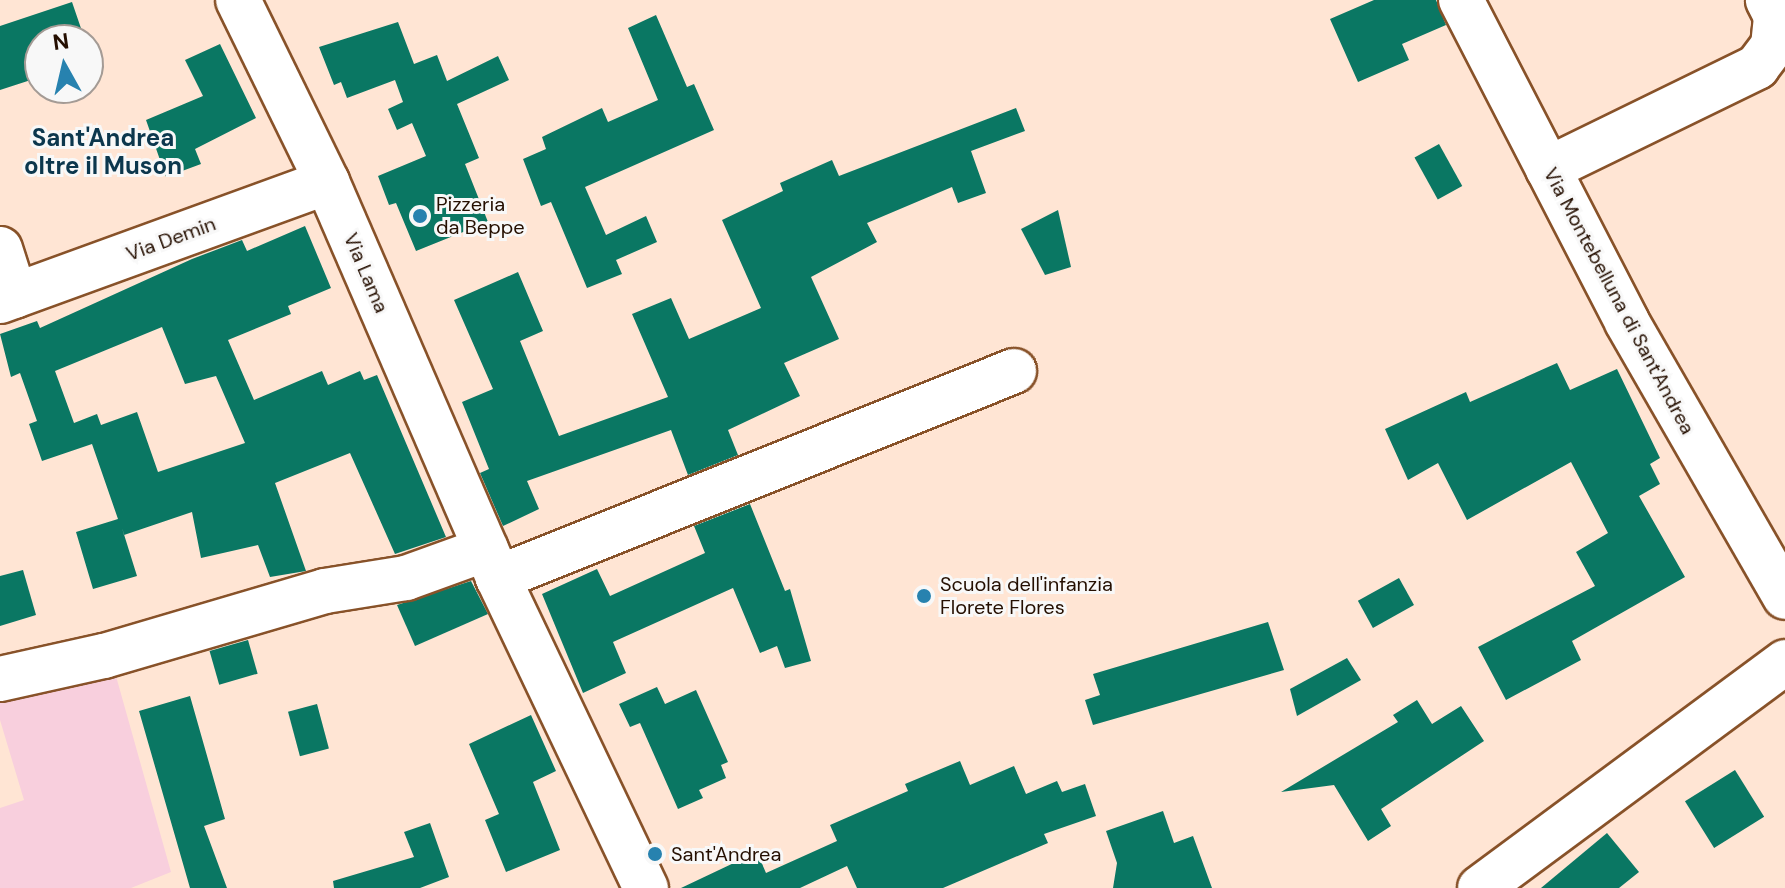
<!DOCTYPE html>
<style>
body{margin:0}
#map{position:relative;width:1785px;height:888px;overflow:hidden;background:#ffe5d4;font-family:"DM Sans",sans-serif}
div>[style]{position:absolute}
[style*='--x']{left:calc(var(--x)*1px);top:calc(var(--y)*1px);width:calc(var(--w)*1px);rotate:calc(var(--a)*1deg)}
.green>*{inset:0;background:#f8cfdd}
.building>*{inset:0;background:#0a7763;transform-origin:0 0}
.roads{filter:drop-shadow(2px 0 #885229) drop-shadow(-2px 0 #885229) drop-shadow(0 2px #885229) drop-shadow(0 -2px #885229)}
.minor>*{height:44px;margin:-22px;padding:0 22px;transform-origin:22px;border-radius:22px;background:#fff}
.dots>*{width:22px;height:22px;translate:-50% -50%;box-sizing:border-box;border:4px solid #f8f8f8;border-radius:50%}
span{translate:-50% -50%;white-space:nowrap;text-align:center;line-height:1.15;-webkit-text-stroke:6px #f8f8f8;paint-order:stroke}
.poi-label{font-size:20px;color:#250f01}
.left{translate:0 -50%;text-align:left}
.street-label{font-size:20px;color:#250f01}
.quarter-label{font-size:24px;color:#0c374d;font-weight:700}
.north{position:absolute;left:24px;top:24px;width:80px;height:80px;box-sizing:border-box;background:#f8f8f8;border:2px solid #a49b95;border-radius:50%;rotate:352deg;font-size:22px;font-weight:700;line-height:32px;text-align:center;color:#250f01}
.north::after{content:'';display:block;margin:auto;width:28px;height:36px;background:#2782af;clip-path:polygon(50% 0,100% 100%,50% 72%,0 100%)}
</style>
<div id="map">
<div class="green">
<i style="clip-path:polygon(114px 669px,171px 872px,131px 888px,0 888px,0 808px,24px 800px,0 720px,0 699px)"></i>
</div>
<div class="building">
<i style="clip-path:polygon(1374px 0,1436px 0,1446px 25px,1402px 44px,1409px 60px,1358px 82px,1330px 19px)"></i>
<i style="clip-path:polygon(72px 2px,85px 40px,40px 40px,40px 77px,0 90px,0 26px)"></i>
<i style="clip-path:polygon(656px 15px,687px 87px,694px 84px,714px 130px,585px 187px,606px 235px,646px 216px,657px 242px,616px 260px,622px 274px,587px 288px,551px 202px,541px 206px,523px 159px,546px 149px,542px 137px,602px 108px,608px 122px,658px 100px,628px 28px)"></i>
<i style="clip-path:polygon(398px 22px,414px 64px,437px 55px,447px 81px,498px 56px,509px 80px,457px 104px,479px 158px,465px 164px,488px 222px,416px 251px,396px 203px,389px 205px,378px 176px,426px 156px,412px 123px,397px 130px,388px 109px,403px 102px,395px 80px,347px 98px,341px 82px,334px 85px,319px 47px)"></i>
<i style="clip-path:polygon(220px 44px,256px 118px,195px 149px,201px 164px,166px 177px,146px 120px,203px 96px,185px 60px)"></i>
<i style="clip-path:polygon(1016px 108px,1025px 131px,971px 151px,986px 193px,958px 203px,952px 187px,867px 223px,877px 242px,811px 277px,839px 339px,784px 363px,800px 396px,728px 430px,738px 455px,688px 475px,671px 430px,527px 481px,539px 509px,503px 526px,480px 473px,489px 469px,462px 402px,493px 389px,454px 300px,518px 272px,543px 331px,520px 341px,559px 436px,668px 397px,632px 314px,671px 298px,689px 339px,761px 308px,722px 220px,783px 191px,780px 183px,832px 160px,839px 176px)"></i>
<i style="left:1439px;top:144px;width:48px;height:28px;rotate:61deg"></i>
<i style="clip-path:polygon(1058px 210px,1071px 267px,1045px 275px,1021px 229px)"></i>
<i style="clip-path:polygon(evenodd,305px 226px,331px 288px,288px 306px,291px 314px,228px 340px,254px 400px,322px 371px,328px 385px,360px 371px,364px 380px,377px 375px,446px 537px,395px 554px,350px 453px,275px 483px,306px 571px,270px 577px,258px 545px,201px 558px,192px 512px,124px 535px,122px 528px,137px 576px,93px 589px,76px 532px,118px 519px,92px 444px,42px 461px,29px 424px,37px 421px,20px 373px,11px 377px,0 334px,37px 321px,40px 328px,192px 259px,242px 240px,247px 251px,305px 226px,162px 327px,185px 384px,216px 376px,245px 443px,158px 472px,137px 412px,101px 425px,97px 414px,74px 423px,55px 371px,162px 327px)"></i>
<i style="clip-path:polygon(1557px 363px,1570px 390px,1617px 369px,1660px 458px,1650px 464px,1660px 484px,1639px 496px,1685px 577px,1572px 641px,1581px 660px,1506px 700px,1478px 647px,1595px 586px,1576px 552px,1608px 533px,1571px 462px,1467px 520px,1438px 463px,1408px 480px,1385px 429px,1466px 392px,1470px 402px)"></i>
<i style="clip-path:polygon(750px 504px,785px 591px,790px 589px,811px 661px,785px 668px,777px 646px,760px 653px,733px 588px,613px 642px,626px 673px,583px 693px,542px 594px,597px 569px,610px 596px,705px 553px,694px 526px)"></i>
<i style="clip-path:polygon(23px 570px,36px 615px,0 626px,0 576px)"></i>
<i style="left:1399px;top:578px;width:31px;height:47px;rotate:61deg"></i>
<i style="clip-path:polygon(471px 581px,488px 614px,415px 646px,397px 605px)"></i>
<i style="clip-path:polygon(1268px 622px,1284px 670px,1093px 725px,1085px 700px,1100px 695px,1093px 674px)"></i>
<i style="left:248px;top:640px;width:35px;height:40px;rotate:74deg"></i>
<i style="clip-path:polygon(1347px 658px,1361px 680px,1297px 716px,1290px 689px)"></i>
<i style="clip-path:polygon(657px 687px,665px 704px,696px 690px,728px 762px,721px 765px,726px 778px,699px 790px,703px 798px,678px 809px,640px 723px,630px 727px,619px 704px)"></i>
<i style="clip-path:polygon(190px 696px,225px 819px,204px 826px,227px 888px,190px 888px,139px 711px)"></i>
<i style="clip-path:polygon(1417px 700px,1432px 724px,1461px 706px,1484px 741px,1381px 809px,1391px 826px,1368px 841px,1334px 785px,1281px 792px,1398px 722px,1393px 715px)"></i>
<i style="left:317px;top:704px;width:46px;height:30px;rotate:75deg"></i>
<i style="clip-path:polygon(531px 715px,556px 771px,533px 782px,560px 850px,506px 872px,485px 820px,499px 814px,469px 744px)"></i>
<i style="clip-path:polygon(960px 761px,970px 785px,1014px 766px,1026px 794px,1057px 781px,1062px 792px,1085px 784px,1096px 816px,1044px 834px,1048px 843px,943px 888px,857px 888px,847px 866px,800px 888px,681px 888px,757px 852px,766px 873px,837px 841px,830px 825px,908px 791px,905px 784px)"></i>
<i style="left:1735px;top:770px;width:55px;height:59px;rotate:58deg"></i>
<i style="clip-path:polygon(1163px 811px,1174px 843px,1193px 836px,1212px 888px,1113px 888px,1117px 863px,1106px 831px)"></i>
<i style="clip-path:polygon(430px 823px,449px 877px,420px 888px,334px 888px,333px 881px,414px 857px,404px 832px)"></i>
<i style="clip-path:polygon(1607px 833px,1639px 872px,1619px 888px,1541px 888px)"></i>
</div>
<div class="roads">
<div class="minor">
<i style="--x:238;--y:0;--w:203;--a:63.9"></i>
<i style="--x:327;--y:182;--w:431;--a:66.6"></i>
<i style="--x:498;--y:578;--w:344;--a:64.5"></i>
<i style="--x:1461;--y:0;--w:362;--a:62.7"></i>
<i style="--x:1627;--y:322;--w:317;--a:60.1"></i>
<i style="--x:1548;--y:169;--w:233;--a:-26"></i>
<i style="--x:1757;--y:67;--w:26;--a:-53"></i>
<i style="--x:1773;--y:46;--w:30;--a:-84"></i>
<i style="--x:1776;--y:16;--w:18;--a:-117"></i>
<i style="--x:0;--y:249;--w:49;--a:72.3"></i>
<i style="--x:0;--y:301;--w:348;--a:-20"></i>
<i style="--x:498;--y:578;--w:556;--a:-21.86"></i>
<i style="--x:0;--y:679;--w:107;--a:-12.5"></i>
<i style="--x:104;--y:656;--w:230;--a:-16.4"></i>
<i style="--x:325;--y:591;--w:82;--a:-9.1"></i>
<i style="--x:406;--y:578;--w:85;--a:-19.9"></i>
<i style="--x:1480;--y:888;--w:380;--a:-36.5"></i>
</div>
</div>
<div class="dots">
<i style="left:420px;top:216px;background:#2782af"></i>
<i style="left:924px;top:596px;background:#2782af"></i>
<i style="left:655px;top:854px;background:#2782af"></i>
</div>
<div class="poi-label">
<span class="left" style="left:436px;top:216px">Pizzeria<br>da Beppe</span>
<span class="left" style="left:940px;top:596px">Scuola dell'infanzia<br>Florete Flores</span>
<span class="left" style="left:671px;top:854px">Sant'Andrea</span>
</div>
<div class="street-label">
<span style="left:171px;top:239px;rotate:-20deg">Via Demin</span>
<span style="left:366px;top:273px;rotate:67deg">Via Lama</span>
<span style="left:1619px;top:301px;rotate:62deg">Via Montebelluna di Sant'Andrea</span>
</div>
<div class="quarter-label">
<span style="left:103px;top:152px">Sant'Andrea<br>oltre il Muson</span>
</div>
<div class="north">N</div>
</div>
